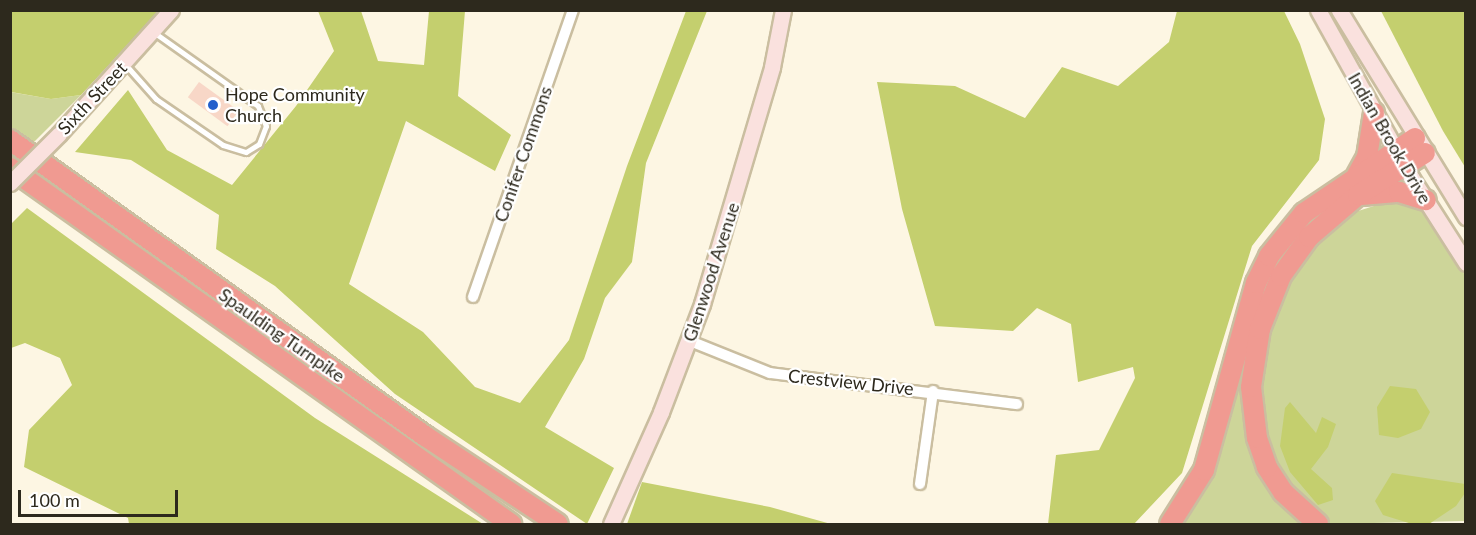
<!DOCTYPE html>
<style>
body{margin:0}
#map{position:relative;width:1476px;height:535px;overflow:hidden;background:#fdf6e3;font-family:Lato,sans-serif}
div>[style]{position:absolute}
[style*='--x']{left:calc(var(--x)*1px);top:calc(var(--y)*1px);width:calc(var(--w)*1px);rotate:calc(var(--a)*1deg)}
.green>*{inset:0;background:#cdd599}
.forest>*{inset:0;background:#c4cf6e}
.building>*{inset:0;background:#f8d7c7;transform-origin:0 0}
.roads{filter:drop-shadow(2px 0 #cabea0) drop-shadow(-2px 0 #cabea0) drop-shadow(0 2px #cabea0) drop-shadow(0 -2px #cabea0)}
.lane>*{height:5px;margin:-2.5px;padding:0 2.5px;transform-origin:2.5px;border-radius:2.5px;background:#fff}
.street>*{height:10px;margin:-5px;padding:0 5px;transform-origin:5px;border-radius:5px;background:#fff}
.secondary>*{height:15px;margin:-7.5px;padding:0 7.5px;transform-origin:7.5px;border-radius:7.5px;background:#fae1de}
.highway>*{height:20px;margin:-10px;padding:0 10px;transform-origin:10px;border-radius:10px;background:#f09a91}
.bridges{filter:drop-shadow(2px 0 #cabea0) drop-shadow(-2px 0 #cabea0) drop-shadow(0 2px #cabea0) drop-shadow(0 -2px #cabea0)}
.secondary-bridge>*{height:15px;margin:-7.5px;padding:0 7.5px;transform-origin:7.5px;border-radius:7.5px;background:#fae1de}
.dots>*{width:16px;height:16px;translate:-50% -50%;box-sizing:border-box;border:3px solid #fff;border-radius:50%}
span{translate:-50% -50%;white-space:nowrap;text-align:center;line-height:1.15;-webkit-text-stroke:4.5px #fff;paint-order:stroke}
.poi-label{font-size:18px;color:#2d291d}
.left{translate:0 -50%;text-align:left}
.street-label{font-size:18px;color:#2d291d}
.frame{position:absolute;inset:0;border:12px solid #2d291d;pointer-events:none}
.scale{position:absolute;left:18px;top:490px;width:160px;height:27px;box-sizing:border-box;border:3px solid #2d291d;border-top:0;padding-left:8px;font-size:18px;line-height:21px;white-space:nowrap;color:#2d291d;-webkit-text-stroke:4px #fff;paint-order:stroke}
</style>
<div id="map">
<div class="green">
<i style="clip-path:polygon(10px 92px,51px 99px,81px 95px,33px 143px,11px 127px)"></i>
<i style="clip-path:polygon(1347px 191px,1281px 267px,1249px 417px,1311px 524px,1173px 524px,1179px 518px,1273px 268px,1302px 226px)"></i>
<i style="clip-path:polygon(1396px 199px,1422px 209px,1465px 275px,1465px 521px,1328px 524px,1279px 477px,1258px 411px,1263px 348px,1288px 281px,1319px 238px,1355px 212px)"></i>
</div>
<div class="forest">
<i style="clip-path:polygon(10px 11px,11px 10px,159px 11px,81px 95px,51px 99px,11px 92px)"></i>
<i style="clip-path:polygon(318px 11px,361px 11px,378px 61px,424px 65px,429px 11px,465px 11px,458px 96px,511px 135px,495px 171px,406px 121px,349px 284px,423px 332px,475px 387px,520px 403px,569px 340px,627px 166px,686px 11px,707px 11px,646px 163px,632px 262px,605px 298px,584px 359px,545px 427px,614px 468px,587px 524px,395px 394px,275px 286px,216px 249px,219px 215px,131px 160px,75px 152px,128px 90px,167px 150px,232px 185px,296px 106px,334px 51px)"></i>
<i style="clip-path:polygon(1177px 11px,1284px 11px,1300px 44px,1325px 119px,1319px 160px,1252px 246px,1182px 473px,1134px 524px,1048px 524px,1056px 455px,1099px 450px,1135px 378px,1133px 367px,1078px 382px,1071px 324px,1037px 308px,1013px 331px,935px 326px,902px 209px,877px 82px,955px 86px,1025px 118px,1062px 67px,1118px 86px,1169px 42px)"></i>
<i style="clip-path:polygon(1381px 11px,1465px 11px,1465px 167px,1443px 131px)"></i>
<i style="clip-path:polygon(27px 208px,315px 418px,483px 524px,129px 524px,128px 518px,24px 467px,29px 430px,72px 385px,60px 358px,25px 343px,11px 348px,11px 224px)"></i>
<i style="clip-path:polygon(1390px 386px,1416px 389px,1430px 412px,1421px 429px,1398px 438px,1379px 435px,1377px 407px)"></i>
<i style="clip-path:polygon(1290px 402px,1316px 433px,1322px 417px,1336px 424px,1328px 447px,1311px 469px,1332px 488px,1333px 500px,1318px 505px,1290px 472px,1280px 446px,1285px 408px)"></i>
<i style="clip-path:polygon(1392px 473px,1465px 484px,1465px 493px,1456px 506px,1429px 524px,1412px 524px,1383px 515px,1375px 501px)"></i>
<i style="clip-path:polygon(642px 482px,770px 507px,831px 524px,627px 524px)"></i>
</div>
<div class="building">
<i style="left:199px;top:82px;width:49px;height:19px;rotate:36deg"></i>
</div>
<div class="roads">
<div class="lane">
<i style="--x:124;--y:63;--w:48;--a:48.4"></i>
<i style="--x:156;--y:99;--w:81;--a:34.5"></i>
<i style="--x:223;--y:145;--w:24;--a:17"></i>
<i style="--x:246;--y:152;--w:15;--a:-32"></i>
<i style="--x:259;--y:144;--w:19;--a:-69"></i>
<i style="--x:266;--y:126;--w:22;--a:-112"></i>
<i style="--x:258;--y:106;--w:126;--a:-144.7"></i>
</div>
<div class="street">
<i style="--x:473;--y:297;--w:304;--a:-70.8"></i>
<i style="--x:690;--y:341;--w:86;--a:21.8"></i>
<i style="--x:770;--y:373;--w:249;--a:7.2"></i>
<i style="--x:920;--y:484;--w:94;--a:-82"></i>
</div>
<div class="secondary">
<i style="--x:1318;--y:10;--w:191;--a:60.9"></i>
<i style="--x:1411;--y:177;--w:102;--a:57.4"></i>
<i style="--x:1339;--y:10;--w:243;--a:58.5"></i>
<i style="--x:59;--y:134;--w:167;--a:-47.9"></i>
<i style="--x:611;--y:524;--w:123;--a:-65.9"></i>
<i style="--x:661;--y:412;--w:116;--a:-69.2"></i>
<i style="--x:702;--y:304;--w:247;--a:-73.5"></i>
<i style="--x:772;--y:67;--w:58;--a:-79.1"></i>
</div>
<div class="highway">
<i style="--x:10;--y:140;--w:510;--a:35.5"></i>
<i style="--x:425;--y:436;--w:159;--a:33.5"></i>
<i style="--x:10;--y:168;--w:615;--a:35.4"></i>
<i style="--x:1357;--y:175;--w:21;--a:-61"></i>
<i style="--x:1367;--y:157;--w:45;--a:-81"></i>
<i style="--x:1361;--y:195;--w:38;--a:-5"></i>
<i style="--x:1399;--y:192;--w:28;--a:17"></i>
<i style="--x:1170;--y:524;--w:64;--a:-57.8"></i>
<i style="--x:1204;--y:470;--w:194;--a:-74.5"></i>
<i style="--x:1256;--y:283;--w:30;--a:-64"></i>
<i style="--x:1269;--y:256;--w:55;--a:-50.9"></i>
<i style="--x:1304;--y:213;--w:134;--a:-34"></i>
<i style="--x:1318;--y:524;--w:47;--a:-137.6"></i>
<i style="--x:1283;--y:492;--w:30;--a:-123"></i>
<i style="--x:1267;--y:467;--w:31;--a:-109"></i>
<i style="--x:1257;--y:438;--w:51;--a:-96.7"></i>
<i style="--x:1251;--y:387;--w:59;--a:-81.2"></i>
<i style="--x:1260;--y:329;--w:57;--a:-68.4"></i>
<i style="--x:1281;--y:276;--w:48;--a:-54.3"></i>
<i style="--x:1309;--y:237;--w:65;--a:-40.6"></i>
<i style="--x:1358;--y:195;--w:79;--a:-32.1"></i>
</div>
</div>
<div class="bridges">
<div class="secondary-bridge">
<i style="--x:10;--y:183;--w:69;--a:-45"></i>
</div>
</div>
<div class="dots">
<i style="left:213px;top:105px;background:#225fcc"></i>
</div>
<div class="poi-label">
<span class="left" style="left:225px;top:105px">Hope Community<br>Church</span>
</div>
<div class="street-label">
<span style="left:92px;top:98px;rotate:-47deg">Sixth Street</span>
<span style="left:1390px;top:138px;rotate:60deg">Indian Brook Drive</span>
<span style="left:523px;top:154px;rotate:-71deg">Conifer Commons</span>
<span style="left:711px;top:272px;rotate:-72deg">Glenwood Avenue</span>
<span style="left:282px;top:335px;rotate:35deg">Spaulding Turnpike</span>
<span style="left:851px;top:382px;rotate:6deg">Crestview Drive</span>
</div>
<div class="frame"></div>
<div class="scale">100 m</div>
</div>
